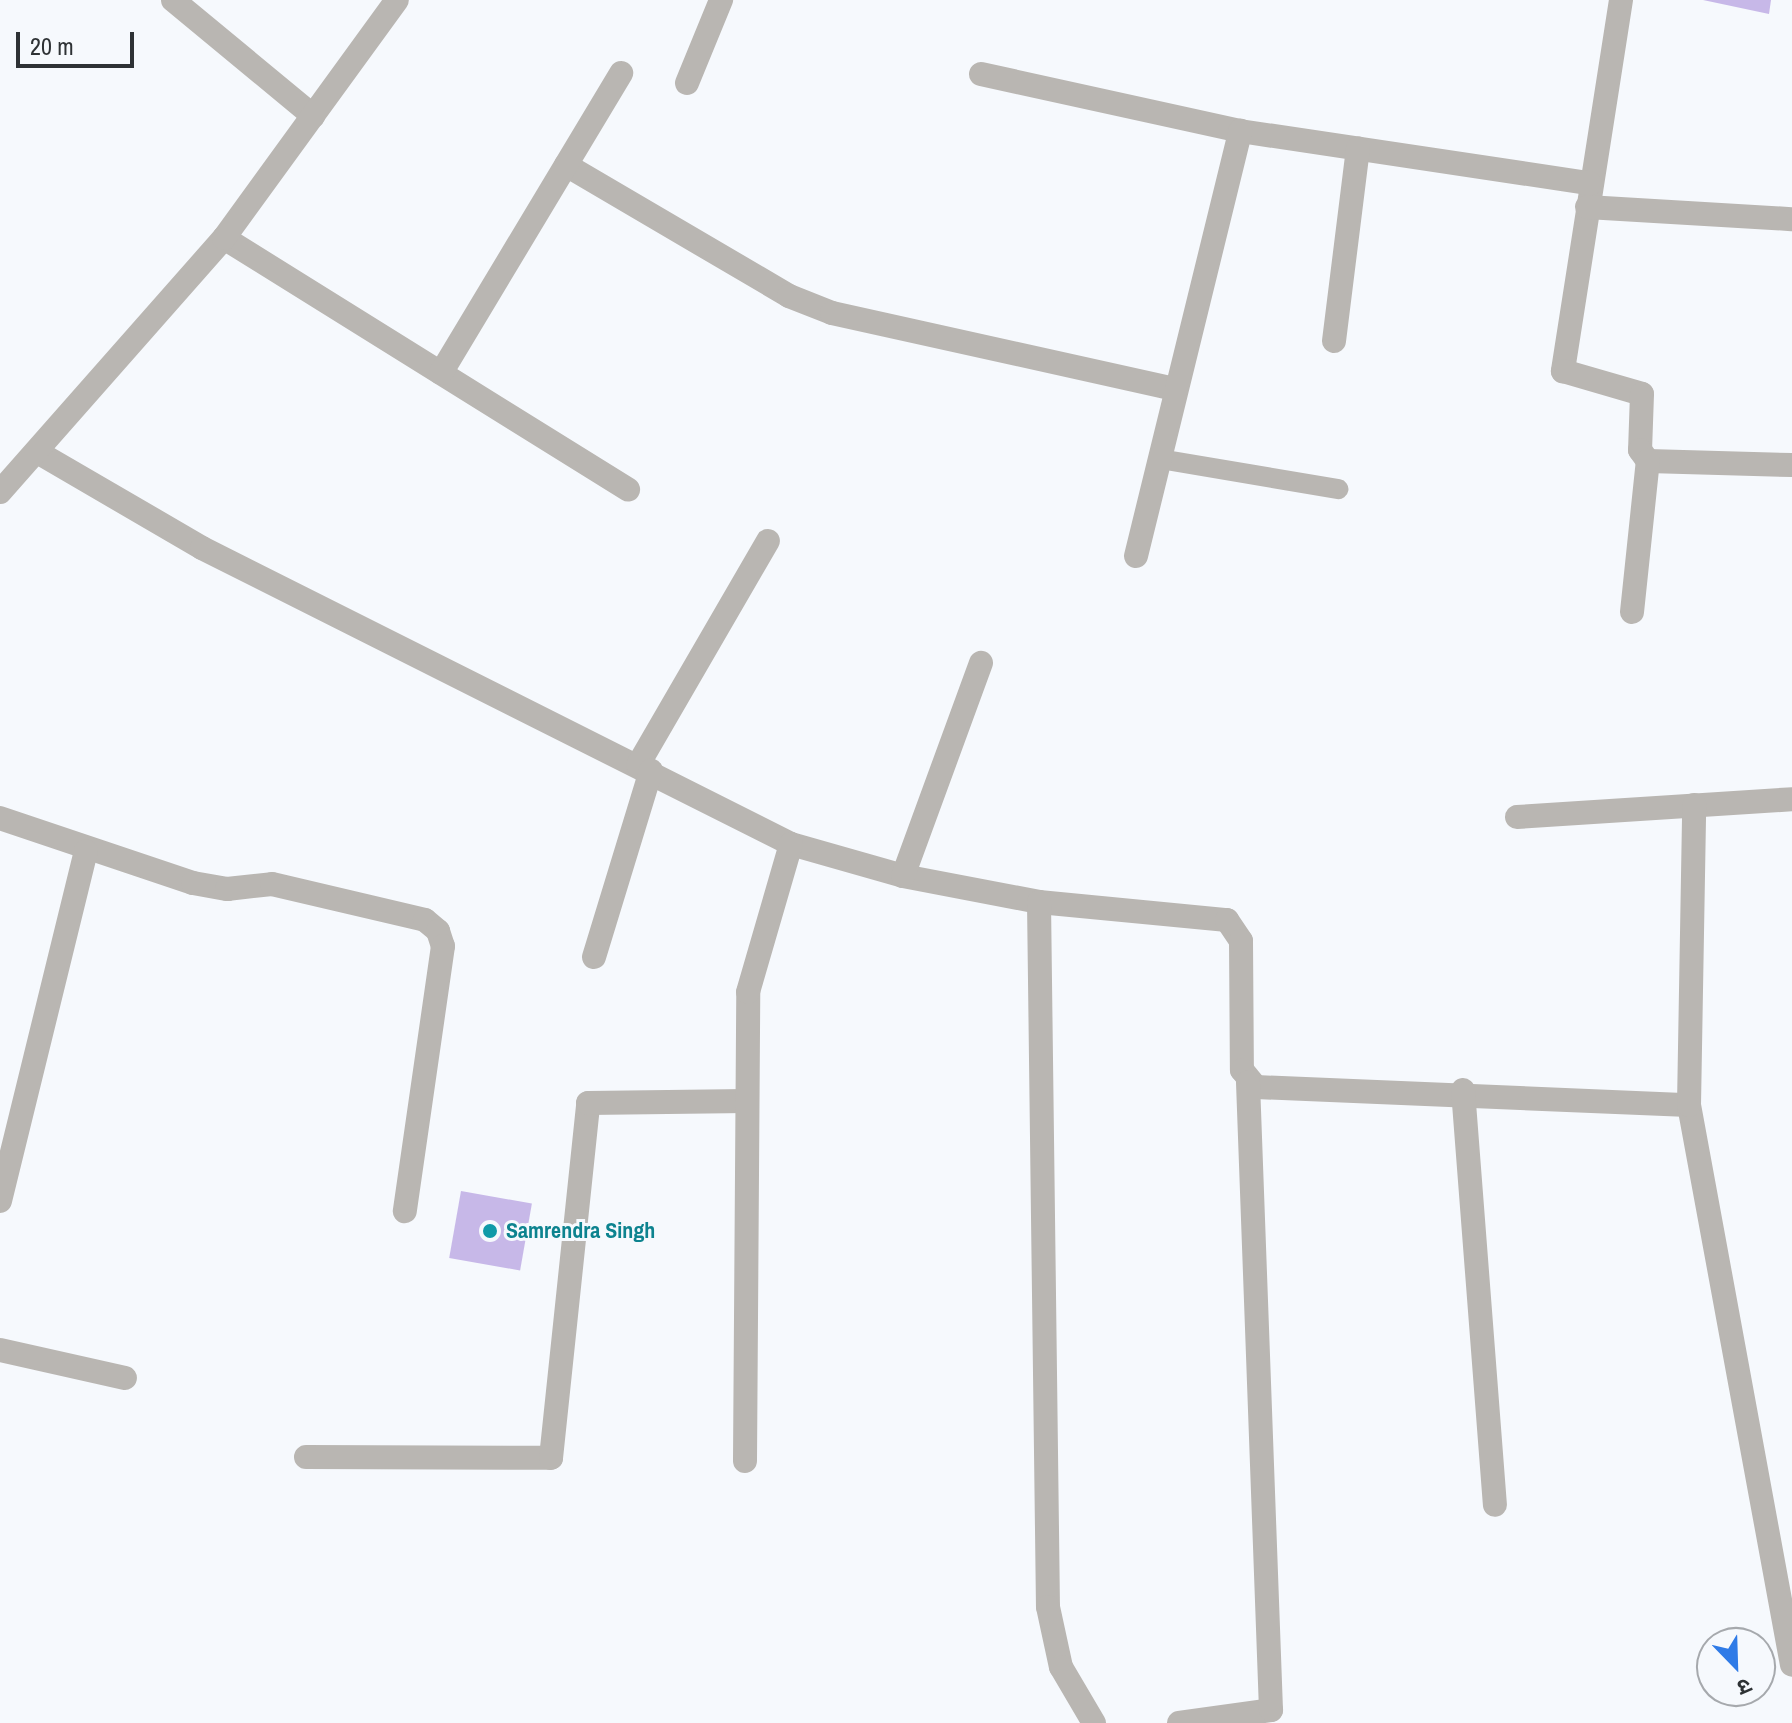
<!DOCTYPE html>
<meta charset="utf-8">
<style>
body{margin:0}
#map{position:relative;width:1792px;height:1723px;overflow:hidden;background:#f6f9fd;font-family:"Archivo Narrow","Noto Sans Devanagari",sans-serif}
div>[style]{position:absolute}
[style*='--x']{left:calc(var(--x)*1px);top:calc(var(--y)*1px);width:calc(var(--w)*1px);rotate:calc(var(--a)*1deg)}
.building>*{inset:0;background:#c7b8e8;transform-origin:0 0}
.service>*{height:20px;margin:-10px;padding:0 10px;transform-origin:10px;border-radius:10px;background:#b9b6b2}
.minor>*{height:24px;margin:-12px;padding:0 12px;transform-origin:12px;border-radius:12px;background:#b9b6b2}
.dots>*{width:22px;height:22px;translate:-50% -50%;box-sizing:border-box;border:4px solid #f6f9fd;border-radius:50%}
span{translate:-50% -50%;white-space:nowrap;text-align:center;line-height:1.15;-webkit-text-stroke:6px #f6f9fd;paint-order:stroke}
.culture-label{font-size:22px;color:#0d838f;font-weight:700}
.left{translate:0 -50%;text-align:left}
.north{position:absolute;left:1696px;top:1627px;width:80px;height:80px;box-sizing:border-box;background:#f6f9fd;border:2px solid #a6a9ad;border-radius:50%;rotate:157deg;font-size:22px;font-weight:700;line-height:32px;text-align:center;color:#2e3235}
.north::after{content:'';display:block;margin:auto;width:28px;height:36px;background:#2f7be7;clip-path:polygon(50% 0,100% 100%,50% 72%,0 100%)}
.scale{position:absolute;left:16px;top:32px;width:118px;height:36px;box-sizing:border-box;border:4px solid #2e3235;border-top:0;padding-left:10px;font-size:24px;line-height:28px;white-space:nowrap;color:#2e3235;-webkit-text-stroke:6px #f6f9fd;paint-order:stroke}
</style>
<div id="map">
<div class="building">
<i style="clip-path:polygon(1703px 0,1771px 0,1769px 14px)"></i>
<i style="left:461px;top:1191px;width:72px;height:68px;rotate:10deg"></i>
</div>
<div class="service">
<i style="--x:1160;--y:459;--w:181;--a:9.6"></i>
</div>
<div class="minor">
<i style="--x:173;--y:0;--w:182;--a:39.6"></i>
<i style="--x:1621;--y:0;--w:376;--a:98.9"></i>
<i style="--x:1563;--y:371;--w:82;--a:16.2"></i>
<i style="--x:1642;--y:394;--w:56;--a:92"></i>
<i style="--x:1640;--y:450;--w:14;--a:54"></i>
<i style="--x:1648;--y:461;--w:144;--a:1.6"></i>
<i style="--x:981;--y:74;--w:265;--a:12.4"></i>
<i style="--x:1240;--y:131;--w:354;--a:8.5"></i>
<i style="--x:687;--y:83;--w:90;--a:-67.7"></i>
<i style="--x:566;--y:165;--w:259;--a:30.4"></i>
<i style="--x:789;--y:296;--w:46;--a:21.6"></i>
<i style="--x:832;--y:313;--w:352;--a:12.5"></i>
<i style="--x:1587;--y:207;--w:205;--a:3.4"></i>
<i style="--x:224;--y:238;--w:476;--a:31.9"></i>
<i style="--x:1334;--y:341;--w:194;--a:-82.9"></i>
<i style="--x:441;--y:373;--w:350;--a:-59"></i>
<i style="--x:39;--y:453;--w:189;--a:30.2"></i>
<i style="--x:202;--y:548;--w:659;--a:26.68"></i>
<i style="--x:791;--y:844;--w:116;--a:15.9"></i>
<i style="--x:903;--y:876;--w:138;--a:10.8"></i>
<i style="--x:1039;--y:902;--w:189;--a:5.5"></i>
<i style="--x:1227;--y:920;--w:25;--a:56"></i>
<i style="--x:1241;--y:941;--w:129;--a:89.6"></i>
<i style="--x:1242;--y:1070;--w:22;--a:51"></i>
<i style="--x:1256;--y:1087;--w:433;--a:2.4"></i>
<i style="--x:1689;--y:1105;--w:569;--a:79.58"></i>
<i style="--x:0;--y:492;--w:339;--a:-48.6"></i>
<i style="--x:224;--y:238;--w:294;--a:-54"></i>
<i style="--x:1136;--y:556;--w:438;--a:-76.2"></i>
<i style="--x:1632;--y:612;--w:152;--a:-84"></i>
<i style="--x:638;--y:765;--w:259;--a:-59.9"></i>
<i style="--x:1517;--y:817;--w:276;--a:-3.7"></i>
<i style="--x:0;--y:818;--w:204;--a:18.6"></i>
<i style="--x:193;--y:883;--w:35;--a:10"></i>
<i style="--x:227;--y:889;--w:45;--a:-6.3"></i>
<i style="--x:272;--y:884;--w:157;--a:13.2"></i>
<i style="--x:425;--y:920;--w:17;--a:40"></i>
<i style="--x:438;--y:931;--w:16;--a:72"></i>
<i style="--x:443;--y:946;--w:268;--a:98.2"></i>
<i style="--x:903;--y:876;--w:227;--a:-69.9"></i>
<i style="--x:1039;--y:902;--w:705;--a:89.27"></i>
<i style="--x:1048;--y:1607;--w:61;--a:77.8"></i>
<i style="--x:1061;--y:1667;--w:65;--a:59.5"></i>
<i style="--x:594;--y:957;--w:195;--a:-73"></i>
<i style="--x:1463;--y:1090;--w:416;--a:85.6"></i>
<i style="--x:1689;--y:1105;--w:300;--a:-89"></i>
<i style="--x:0;--y:1201;--w:360;--a:-76.2"></i>
<i style="--x:0;--y:1350;--w:128;--a:12.6"></i>
<i style="--x:306;--y:1457;--w:245;--a:0.2"></i>
<i style="--x:551;--y:1458;--w:357;--a:-84"></i>
<i style="--x:588;--y:1103;--w:159;--a:-0.7"></i>
<i style="--x:745;--y:1461;--w:469;--a:-89.6"></i>
<i style="--x:748;--y:992;--w:154;--a:-73.8"></i>
<i style="--x:1179;--y:1723;--w:93;--a:-8"></i>
<i style="--x:1271;--y:1710;--w:628;--a:-92.1"></i>
</div>
<div class="dots">
<i style="left:490px;top:1231px;background:#0f9aa8"></i>
</div>
<div class="culture-label">
<span class="left" style="left:506px;top:1231px">Samrendra Singh</span>
</div>
<div class="north">उ</div>
<div class="scale">20 m</div>
</div>
